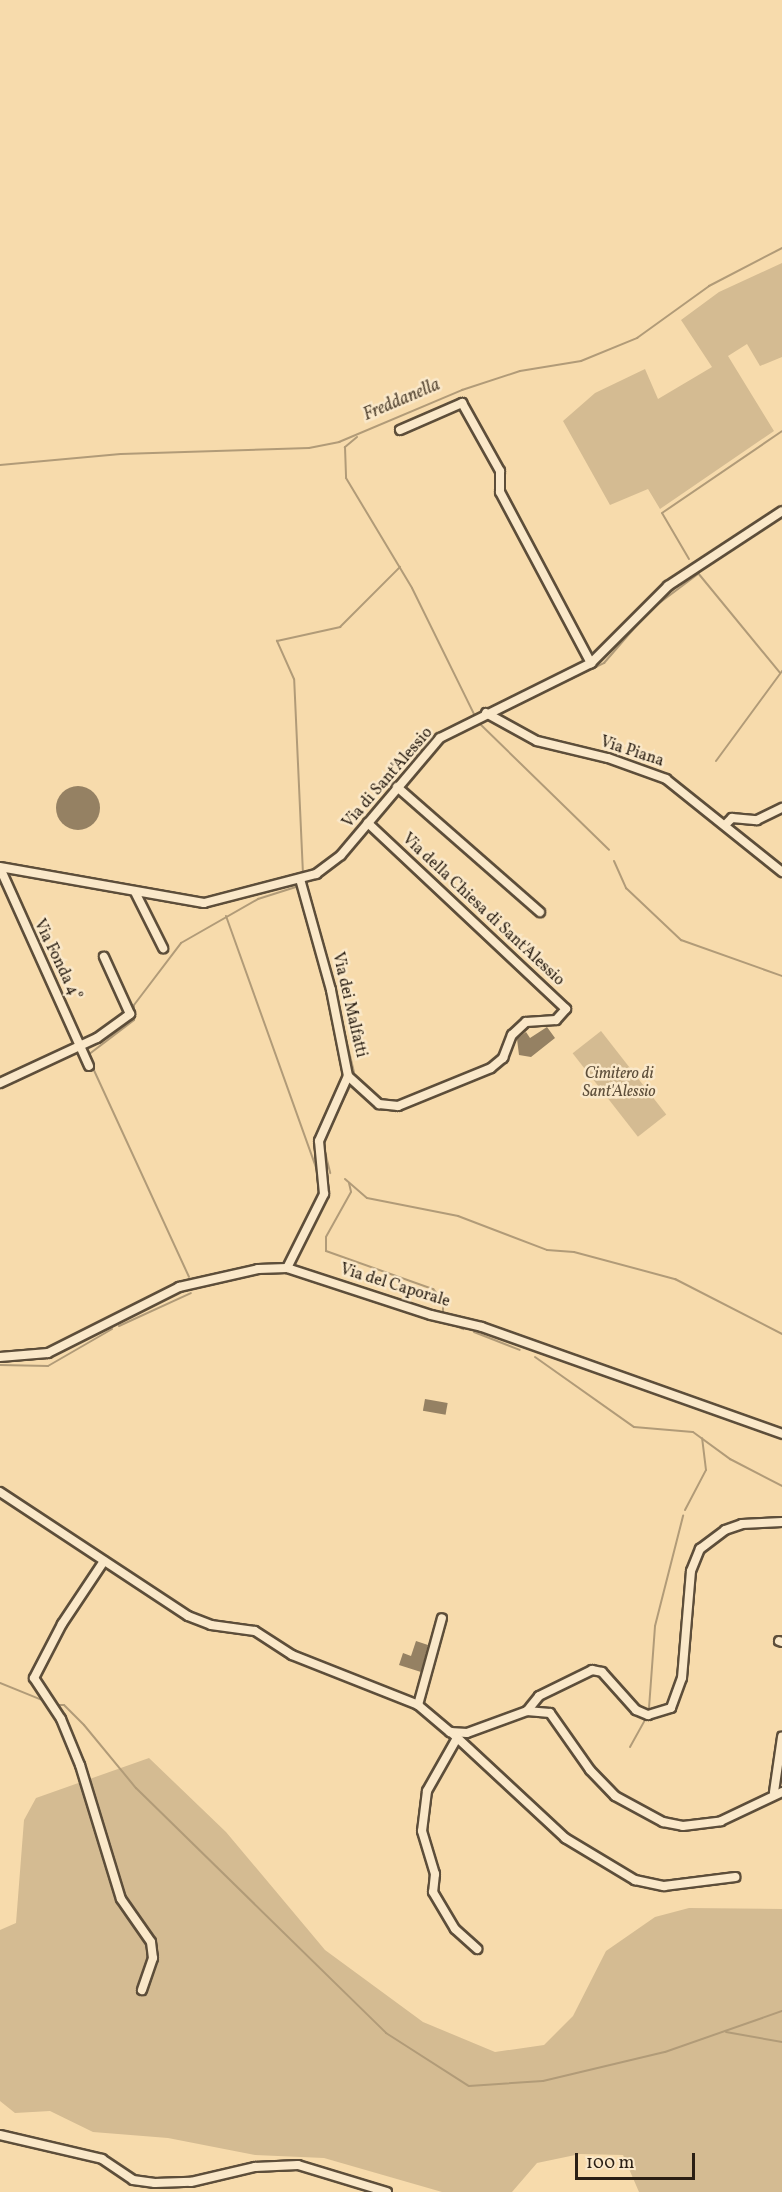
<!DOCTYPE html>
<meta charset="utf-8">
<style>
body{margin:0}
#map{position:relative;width:782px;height:2192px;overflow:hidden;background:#f7dbac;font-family:Vollkorn,serif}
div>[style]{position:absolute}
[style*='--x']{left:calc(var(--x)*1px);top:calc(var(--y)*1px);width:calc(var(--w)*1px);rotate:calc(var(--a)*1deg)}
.green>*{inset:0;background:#d4bb92;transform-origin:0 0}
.stream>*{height:2px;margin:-1px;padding:0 1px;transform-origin:1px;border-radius:1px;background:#b19b78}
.building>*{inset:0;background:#958163;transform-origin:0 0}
.round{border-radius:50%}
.roads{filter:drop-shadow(2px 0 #5d4e3a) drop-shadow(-2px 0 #5d4e3a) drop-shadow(0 2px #5d4e3a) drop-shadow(0 -2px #5d4e3a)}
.minor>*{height:8px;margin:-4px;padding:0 4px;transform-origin:4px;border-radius:4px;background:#fae8c9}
span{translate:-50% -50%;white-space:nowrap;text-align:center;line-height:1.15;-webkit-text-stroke:5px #fae8c9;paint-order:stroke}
.street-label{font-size:16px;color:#2a1f14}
.park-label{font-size:16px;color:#5d4e3a;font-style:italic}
.water-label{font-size:18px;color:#594a37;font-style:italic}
.scale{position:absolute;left:575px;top:2153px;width:120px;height:27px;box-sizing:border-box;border:3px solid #2a1f14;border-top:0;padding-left:8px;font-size:18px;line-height:21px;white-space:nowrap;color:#2a1f14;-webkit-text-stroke:4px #fae8c9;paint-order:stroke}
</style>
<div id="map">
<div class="green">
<i style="clip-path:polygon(782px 263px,782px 357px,760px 366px,747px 344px,728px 356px,774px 431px,660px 509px,648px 489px,610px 505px,563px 421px,595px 393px,645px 369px,658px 399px,712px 367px,681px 320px,719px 292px)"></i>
<i style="left:601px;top:1031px;width:106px;height:36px;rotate:52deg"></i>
<i style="clip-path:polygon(149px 1758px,226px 1832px,325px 1950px,423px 2022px,495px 2052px,544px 2045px,573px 2016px,606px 1951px,655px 1917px,689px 1908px,782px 1909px,782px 2192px,639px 2192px,623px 2155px,580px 2154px,537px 2163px,512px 2192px,442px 2192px,324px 2158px,255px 2155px,168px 2138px,93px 2132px,50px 2111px,15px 2113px,0 2101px,0 1930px,16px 1923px,24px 1820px,36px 1798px)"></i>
</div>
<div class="stream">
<i style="--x:357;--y:437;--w:16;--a:140"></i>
<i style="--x:345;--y:447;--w:31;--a:88"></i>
<i style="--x:346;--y:478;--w:128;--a:59"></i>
<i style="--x:412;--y:588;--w:140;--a:63.8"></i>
<i style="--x:0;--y:465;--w:121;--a:-5.2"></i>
<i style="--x:121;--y:454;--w:188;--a:-1.8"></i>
<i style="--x:309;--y:448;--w:31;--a:-11"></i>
<i style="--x:339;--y:442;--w:134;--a:-22.9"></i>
<i style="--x:462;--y:390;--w:61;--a:-18.1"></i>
<i style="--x:520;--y:371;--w:62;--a:-9.3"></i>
<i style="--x:581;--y:361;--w:61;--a:-22.3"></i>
<i style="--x:637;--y:338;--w:89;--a:-35.8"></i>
<i style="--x:709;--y:286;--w:82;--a:-27.5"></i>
<i style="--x:689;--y:559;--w:53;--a:-120.4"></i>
<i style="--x:662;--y:513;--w:145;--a:-34.3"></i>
<i style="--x:698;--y:573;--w:129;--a:50.6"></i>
<i style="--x:498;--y:714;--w:118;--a:-25.7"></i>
<i style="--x:604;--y:663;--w:70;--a:-49"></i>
<i style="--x:650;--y:610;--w:60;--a:-36.9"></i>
<i style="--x:478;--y:722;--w:183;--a:44.3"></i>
<i style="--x:716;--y:761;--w:112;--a:-53.7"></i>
<i style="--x:614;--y:861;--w:30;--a:66"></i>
<i style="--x:626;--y:888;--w:76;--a:43.4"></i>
<i style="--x:681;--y:940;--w:107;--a:19.6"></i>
<i style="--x:303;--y:874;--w:195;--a:-92.6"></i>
<i style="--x:294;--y:679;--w:42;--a:-114.1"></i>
<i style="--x:277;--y:641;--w:65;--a:-12.5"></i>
<i style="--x:340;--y:627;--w:85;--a:-45"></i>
<i style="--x:307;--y:890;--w:60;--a:74.6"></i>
<i style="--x:226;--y:916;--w:268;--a:70.3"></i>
<i style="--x:338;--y:1005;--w:69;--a:76.6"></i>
<i style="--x:88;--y:1055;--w:58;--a:-37.3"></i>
<i style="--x:134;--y:1020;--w:15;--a:-90"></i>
<i style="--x:134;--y:1005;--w:78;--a:-52.8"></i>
<i style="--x:181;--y:943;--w:89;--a:-29.7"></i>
<i style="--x:258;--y:899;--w:43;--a:-17.6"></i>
<i style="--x:92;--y:1066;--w:232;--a:65.3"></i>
<i style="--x:333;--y:1120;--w:38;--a:-63"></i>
<i style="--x:323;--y:1144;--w:30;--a:76"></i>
<i style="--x:345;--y:1179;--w:29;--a:41"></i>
<i style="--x:367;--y:1198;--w:93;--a:11.2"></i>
<i style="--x:458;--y:1216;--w:95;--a:20.9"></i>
<i style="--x:547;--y:1250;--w:27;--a:4"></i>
<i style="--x:574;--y:1252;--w:105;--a:15"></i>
<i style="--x:675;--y:1279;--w:120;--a:27.2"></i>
<i style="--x:349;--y:1183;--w:9;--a:77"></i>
<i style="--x:351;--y:1192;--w:51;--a:119.1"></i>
<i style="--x:326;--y:1237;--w:14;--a:90"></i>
<i style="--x:326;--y:1251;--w:114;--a:19.6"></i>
<i style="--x:433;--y:1289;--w:16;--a:50"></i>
<i style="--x:443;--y:1301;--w:13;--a:90"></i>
<i style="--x:445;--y:1321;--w:20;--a:24"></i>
<i style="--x:119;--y:1326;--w:79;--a:-24.6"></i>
<i style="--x:474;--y:1332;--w:49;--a:21.4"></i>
<i style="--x:535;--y:1357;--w:121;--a:35.3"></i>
<i style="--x:634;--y:1427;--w:59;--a:4.8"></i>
<i style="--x:693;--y:1432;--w:46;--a:36.1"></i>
<i style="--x:730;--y:1459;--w:59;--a:27.4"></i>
<i style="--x:0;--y:1365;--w:48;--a:1.2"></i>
<i style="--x:48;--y:1366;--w:74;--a:-30"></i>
<i style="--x:685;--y:1510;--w:45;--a:-62.3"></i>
<i style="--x:706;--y:1470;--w:32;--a:-97"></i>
<i style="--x:0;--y:1683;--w:45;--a:22"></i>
<i style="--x:56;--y:1705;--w:8;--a:0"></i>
<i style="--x:64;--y:1705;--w:28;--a:45"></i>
<i style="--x:84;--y:1725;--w:82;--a:50.5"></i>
<i style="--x:136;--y:1788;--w:350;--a:44.4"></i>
<i style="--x:386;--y:2033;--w:98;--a:32.6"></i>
<i style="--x:469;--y:2086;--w:74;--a:-3.9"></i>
<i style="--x:543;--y:2081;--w:125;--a:-13.4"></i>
<i style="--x:665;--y:2052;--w:124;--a:-19.3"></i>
<i style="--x:649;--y:1708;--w:82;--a:-85.8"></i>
<i style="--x:655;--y:1626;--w:114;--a:-75.7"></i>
<i style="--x:630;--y:1747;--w:33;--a:-61"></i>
<i style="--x:726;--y:2032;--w:57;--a:10.1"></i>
</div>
<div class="building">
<i class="round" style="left:56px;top:786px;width:44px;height:44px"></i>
<i style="clip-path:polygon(547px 1027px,555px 1038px,531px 1057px,519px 1055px,517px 1039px,526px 1032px,530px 1038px)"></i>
<i style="left:425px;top:1399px;width:23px;height:12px;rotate:10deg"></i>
<i style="clip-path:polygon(416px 1641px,428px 1645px,421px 1672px,399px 1665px,403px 1653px,411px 1656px)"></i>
</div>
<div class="roads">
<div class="minor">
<i style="--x:400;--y:430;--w:68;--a:-23.5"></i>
<i style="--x:462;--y:403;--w:78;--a:60.8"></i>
<i style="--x:500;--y:471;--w:21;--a:90"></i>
<i style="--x:500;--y:492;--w:194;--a:62"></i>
<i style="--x:486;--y:713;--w:58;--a:28.8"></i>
<i style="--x:537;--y:741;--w:73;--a:13.5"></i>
<i style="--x:608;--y:758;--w:62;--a:19.9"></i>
<i style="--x:666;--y:779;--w:149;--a:38.7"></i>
<i style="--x:397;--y:787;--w:190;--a:41.2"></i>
<i style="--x:725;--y:825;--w:10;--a:-45"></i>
<i style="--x:732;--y:818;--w:25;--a:5"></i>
<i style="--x:757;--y:820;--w:28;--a:-26"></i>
<i style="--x:0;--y:867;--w:207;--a:10"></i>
<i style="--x:204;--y:903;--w:116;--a:-14.5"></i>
<i style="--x:316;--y:874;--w:31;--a:-37"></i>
<i style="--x:341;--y:855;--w:153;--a:-49.8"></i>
<i style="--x:440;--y:738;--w:169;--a:-26.4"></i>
<i style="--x:591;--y:663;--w:109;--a:-45"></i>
<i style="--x:668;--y:586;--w:136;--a:-33.3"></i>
<i style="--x:0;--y:868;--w:217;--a:65.8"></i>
<i style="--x:135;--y:892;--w:63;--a:63.4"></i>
<i style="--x:348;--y:1076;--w:42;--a:42.1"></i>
<i style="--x:379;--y:1104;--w:19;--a:6"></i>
<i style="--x:398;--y:1106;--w:100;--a:-22.2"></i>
<i style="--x:491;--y:1068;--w:16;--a:-40"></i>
<i style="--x:503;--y:1058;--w:25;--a:-69"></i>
<i style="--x:512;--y:1035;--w:19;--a:-43"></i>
<i style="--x:526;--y:1022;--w:30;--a:-4"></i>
<i style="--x:556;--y:1020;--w:15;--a:-48"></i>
<i style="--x:566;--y:1009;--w:272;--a:-136.8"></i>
<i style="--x:0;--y:1083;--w:107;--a:-24.9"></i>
<i style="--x:97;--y:1038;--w:41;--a:-36"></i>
<i style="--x:130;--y:1014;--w:63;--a:-114.5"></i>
<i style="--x:287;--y:1268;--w:83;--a:-63.4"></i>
<i style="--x:324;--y:1194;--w:53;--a:-95.4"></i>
<i style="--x:319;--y:1141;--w:71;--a:-66"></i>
<i style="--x:348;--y:1076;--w:88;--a:-101.2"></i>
<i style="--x:331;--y:990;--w:115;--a:-105.6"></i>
<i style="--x:0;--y:1357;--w:48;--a:-4.8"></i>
<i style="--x:48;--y:1353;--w:147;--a:-26.7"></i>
<i style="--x:179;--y:1287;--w:81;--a:-12.8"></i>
<i style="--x:258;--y:1269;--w:29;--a:-2"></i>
<i style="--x:287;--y:1268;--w:151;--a:18.1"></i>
<i style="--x:431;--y:1315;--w:52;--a:13.2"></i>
<i style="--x:482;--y:1327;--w:319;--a:19.6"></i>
<i style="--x:0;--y:1492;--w:225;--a:33.4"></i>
<i style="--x:188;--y:1616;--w:25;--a:21"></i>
<i style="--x:211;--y:1625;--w:44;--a:7.8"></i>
<i style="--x:255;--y:1631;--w:44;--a:33"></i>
<i style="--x:292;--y:1655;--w:136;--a:21.6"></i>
<i style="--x:418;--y:1705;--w:42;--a:40.2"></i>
<i style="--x:450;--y:1732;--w:17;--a:3"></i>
<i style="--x:467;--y:1733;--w:64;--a:-20.1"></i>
<i style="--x:527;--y:1711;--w:23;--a:5"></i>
<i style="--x:550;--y:1713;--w:70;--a:54.9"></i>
<i style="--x:590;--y:1770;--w:36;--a:46"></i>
<i style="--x:615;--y:1796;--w:55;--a:28.4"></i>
<i style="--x:663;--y:1822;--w:20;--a:11"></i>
<i style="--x:683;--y:1826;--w:38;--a:-7"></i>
<i style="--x:721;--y:1821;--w:68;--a:-25.4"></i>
<i style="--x:104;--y:1561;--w:76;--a:123.7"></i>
<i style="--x:62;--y:1624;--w:61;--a:117.4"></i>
<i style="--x:34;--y:1678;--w:49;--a:56.6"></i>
<i style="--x:61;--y:1719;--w:50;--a:67.6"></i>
<i style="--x:80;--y:1765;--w:140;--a:73"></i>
<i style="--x:121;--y:1899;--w:52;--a:55.1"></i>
<i style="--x:151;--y:1942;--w:16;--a:83"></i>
<i style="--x:153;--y:1958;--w:34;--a:109"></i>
<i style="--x:779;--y:1641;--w:3;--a:18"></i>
<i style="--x:418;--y:1705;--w:90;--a:-74.6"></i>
<i style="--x:527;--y:1711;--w:19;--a:-51"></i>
<i style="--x:539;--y:1696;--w:59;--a:-26.1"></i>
<i style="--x:592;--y:1670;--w:10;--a:11"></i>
<i style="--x:602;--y:1672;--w:51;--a:48.2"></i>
<i style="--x:636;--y:1710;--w:13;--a:23"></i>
<i style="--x:648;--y:1715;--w:24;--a:-17"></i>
<i style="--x:671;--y:1708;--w:32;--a:-70"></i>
<i style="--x:682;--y:1678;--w:107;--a:-85.2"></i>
<i style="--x:691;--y:1571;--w:24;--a:-68"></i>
<i style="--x:700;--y:1549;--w:31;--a:-37"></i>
<i style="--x:725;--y:1530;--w:18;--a:-19"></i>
<i style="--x:742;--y:1524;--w:40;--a:-2.9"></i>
<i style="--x:451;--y:1732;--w:156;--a:42.9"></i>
<i style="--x:565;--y:1838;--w:82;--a:31"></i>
<i style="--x:635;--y:1880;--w:30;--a:12"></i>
<i style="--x:664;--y:1886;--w:72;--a:-7.2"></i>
<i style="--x:457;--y:1738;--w:61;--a:119.5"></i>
<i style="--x:427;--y:1791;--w:40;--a:97.1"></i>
<i style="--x:422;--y:1831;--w:45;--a:73.2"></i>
<i style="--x:435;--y:1874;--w:18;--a:96"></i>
<i style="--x:433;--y:1892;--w:43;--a:59.3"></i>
<i style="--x:455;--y:1929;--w:30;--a:42"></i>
<i style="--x:774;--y:1792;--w:56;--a:-81.7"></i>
<i style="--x:0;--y:2135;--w:105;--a:13.2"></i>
<i style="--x:102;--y:2159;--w:37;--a:34"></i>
<i style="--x:133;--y:2180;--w:22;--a:8"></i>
<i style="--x:155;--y:2183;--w:36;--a:-2"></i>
<i style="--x:191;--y:2182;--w:66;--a:-13.2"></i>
<i style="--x:255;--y:2167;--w:43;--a:-2.7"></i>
<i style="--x:298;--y:2165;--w:93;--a:16.9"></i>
</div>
</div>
<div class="street-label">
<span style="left:632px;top:752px;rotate:18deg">Via Piana</span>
<span style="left:388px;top:778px;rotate:-49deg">Via di Sant'Alessio</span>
<span style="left:483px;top:910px;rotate:43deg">Via della Chiesa di Sant'Alessio</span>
<span style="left:57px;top:960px;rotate:64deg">Via Fonda 4°</span>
<span style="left:349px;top:1005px;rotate:77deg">Via dei Malfatti</span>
<span style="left:395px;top:1286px;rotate:17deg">Via del Caporale</span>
</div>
<div class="park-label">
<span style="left:619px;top:1083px">Cimitero di<br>Sant'Alessio</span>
</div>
<div class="water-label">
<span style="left:402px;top:401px;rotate:-23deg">Freddanella</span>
</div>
<div class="scale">100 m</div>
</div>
